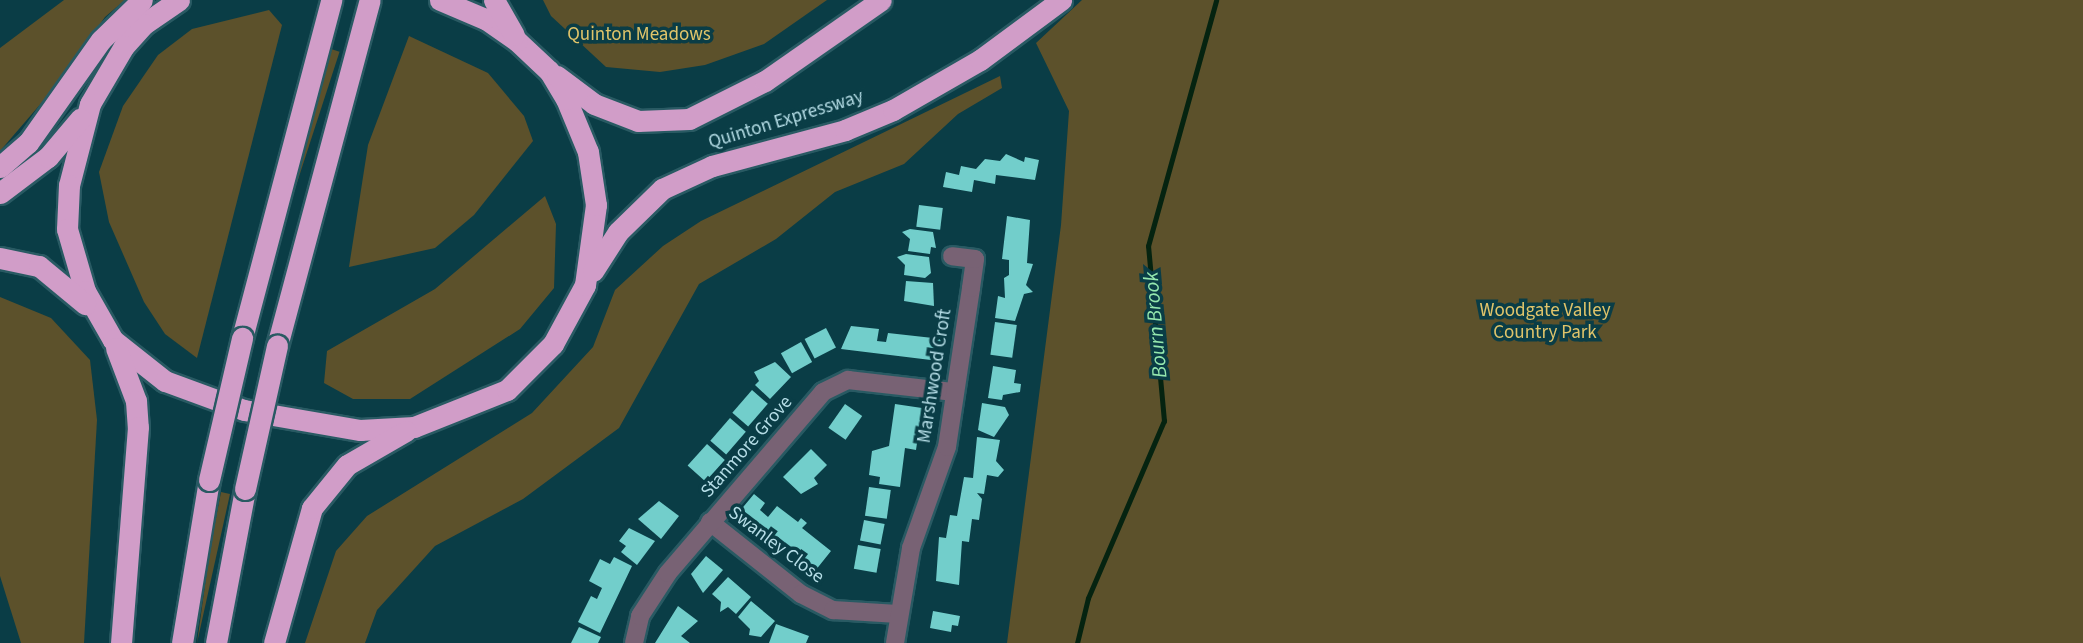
<!DOCTYPE html>
<style>
body{margin:0}
#map{position:relative;width:2083px;height:643px;overflow:hidden;background:#0a3d46;font-family:"Source Sans 3",sans-serif}
div>[style]{position:absolute}
[style*='--x']{left:calc(var(--x)*1px);top:calc(var(--y)*1px);width:calc(var(--w)*1px);rotate:calc(var(--a)*1deg)}
.green>*{inset:0;background:#5c512b;transform-origin:0 0}
.stream>*{height:5px;margin:-2.5px;padding:0 2.5px;transform-origin:2.5px;border-radius:2.5px;background:#052310}
.building>*{inset:0;background:#72cecb;transform-origin:0 0}
.roads{filter:drop-shadow(2px 0 #295a63) drop-shadow(-2px 0 #295a63) drop-shadow(0 2px #295a63) drop-shadow(0 -2px #295a63)}
.street>*{height:18px;margin:-9px;padding:0 9px;transform-origin:9px;border-radius:9px;background:#786274}
.highway>*{height:21px;margin:-10.5px;padding:0 10.5px;transform-origin:10.5px;border-radius:10.5px;background:#d19dc8}
.bridges{filter:drop-shadow(2px 0 #295a63) drop-shadow(-2px 0 #295a63) drop-shadow(0 2px #295a63) drop-shadow(0 -2px #295a63)}
.highway-bridge>*{height:21px;margin:-10.5px;padding:0 10.5px;transform-origin:10.5px;border-radius:10.5px;background:#d19dc8}
span{translate:-50% -50%;white-space:nowrap;text-align:center;line-height:1.15;-webkit-text-stroke:7px #0a3d46;paint-order:stroke}
.park-label{font-size:19px;color:#e0c46a}
.street-label{font-size:19px;color:#b5dde6}
.water-label{font-size:21px;color:#95e8ae;font-style:italic}
</style>
<div id="map">
<div class="green">
<i style="clip-path:polygon(64px 0,125px 0,105px 17px,56px 86px,0 151px,0 48px)"></i>
<i style="clip-path:polygon(543px 0,827px 0,764px 44px,705px 65px,660px 72px,606px 67px,551px 16px)"></i>
<i style="clip-path:polygon(1082px 0,2083px 0,2083px 643px,1007px 643px,1061px 225px,1069px 111px,1036px 43px)"></i>
<i style="clip-path:polygon(269px 10px,282px 25px,197px 358px,165px 334px,144px 302px,109px 222px,99px 172px,123px 106px,158px 55px,192px 29px)"></i>
<i style="clip-path:polygon(409px 36px,488px 73px,524px 116px,533px 141px,474px 215px,435px 248px,349px 267px,368px 145px)"></i>
<i style="left:331px;top:49px;width:9px;height:299px;rotate:18deg"></i>
<i style="clip-path:polygon(1000px 76px,1002px 88px,958px 114px,904px 164px,835px 192px,776px 239px,699px 284px,619px 428px,523px 499px,435px 546px,377px 610px,365px 643px,305px 643px,336px 551px,367px 516px,532px 413px,593px 347px,615px 290px,663px 246px,701px 221px)"></i>
<i style="clip-path:polygon(545px 196px,556px 224px,554px 288px,520px 329px,410px 399px,353px 399px,324px 383px,327px 351px,435px 289px)"></i>
<i style="clip-path:polygon(0 297px,51px 318px,90px 360px,97px 420px,84px 643px,21px 643px,0 576px)"></i>
<i style="clip-path:polygon(221px 492px,230px 494px,197px 643px,210px 549px)"></i>
</div>
<div class="stream">
<i style="--x:1077;--y:643;--w:46;--a:-76.3"></i>
<i style="--x:1088;--y:598;--w:193;--a:-66.8"></i>
<i style="--x:1164;--y:421;--w:176;--a:-95.2"></i>
<i style="--x:1148;--y:246;--w:255;--a:-74.5"></i>
</div>
<div class="building">
<i style="clip-path:polygon(1006px 154px,1024px 162px,1025px 157px,1039px 160px,1035px 180px,996px 175px,995px 184px,974px 180px,972px 192px,943px 187px,946px 172px,959px 175px,961px 166px,976px 169px,985px 159px,1000px 161px)"></i>
<i style="left:919px;top:205px;width:24px;height:22px;rotate:7deg"></i>
<i style="clip-path:polygon(1007px 216px,1030px 220px,1027px 263px,1033px 264px,1026px 285px,1033px 292px,1024px 294px,1015px 321px,995px 318px,998px 296px,1005px 298px,1004px 278px,1009px 275px,1009px 260px,1002px 259px)"></i>
<i style="clip-path:polygon(910px 229px,933px 232px,936px 248px,931px 247px,930px 254px,908px 251px,910px 239px,902px 232px)"></i>
<i style="clip-path:polygon(906px 254px,929px 257px,931px 273px,925px 278px,904px 275px,905px 265px,897px 257px)"></i>
<i style="clip-path:polygon(906px 281px,933px 283px,934px 306px,904px 301px)"></i>
<i style="left:995px;top:322px;width:22px;height:33px;rotate:8deg"></i>
<i style="clip-path:polygon(851px 326px,879px 329px,877px 341px,886px 342px,888px 333px,942px 339px,939px 361px,841px 349px)"></i>
<i style="left:826px;top:328px;width:22px;height:24px;rotate:63deg"></i>
<i style="left:801px;top:342px;width:23px;height:23px;rotate:61deg"></i>
<i style="clip-path:polygon(775px 362px,791px 377px,770px 399px,755px 385px,759px 381px,754px 372px)"></i>
<i style="clip-path:polygon(993px 366px,1016px 370px,1014px 383px,1021px 384px,1020px 392px,1003px 395px,1002px 400px,988px 398px)"></i>
<i style="left:752px;top:390px;width:21px;height:30px;rotate:41deg"></i>
<i style="clip-path:polygon(982px 403px,1005px 407px,1009px 415px,994px 437px,978px 430px)"></i>
<i style="left:845px;top:404px;width:21px;height:29px;rotate:35deg"></i>
<i style="clip-path:polygon(895px 404px,922px 408px,916px 450px,905px 448px,900px 487px,879px 484px,880px 477px,869px 475px,872px 451px,889px 446px)"></i>
<i style="left:730px;top:418px;width:21px;height:30px;rotate:41deg"></i>
<i style="clip-path:polygon(977px 437px,1000px 440px,996px 461px,1004px 470px,998px 477px,987px 475px,984px 494px,977px 493px,982px 499px,979px 520px,972px 519px,969px 542px,962px 541px,959px 585px,936px 581px,939px 537px,946px 538px,950px 515px,957px 516px,964px 477px,973px 478px)"></i>
<i style="left:707px;top:444px;width:24px;height:29px;rotate:42deg"></i>
<i style="clip-path:polygon(811px 449px,827px 465px,814px 478px,818px 484px,801px 494px,783px 477px)"></i>
<i style="left:869px;top:487px;width:22px;height:29px;rotate:8deg"></i>
<i style="clip-path:polygon(754px 494px,765px 503px,760px 510px,768px 517px,777px 506px,798px 522px,801px 518px,807px 523px,802px 528px,831px 551px,815px 571px,739px 512px)"></i>
<i style="clip-path:polygon(659px 501px,679px 516px,661px 539px,638px 519px)"></i>
<i style="left:864px;top:520px;width:21px;height:21px;rotate:11deg"></i>
<i style="clip-path:polygon(629px 528px,655px 541px,637px 565px,621px 552px,626px 546px,619px 541px)"></i>
<i style="left:858px;top:545px;width:23px;height:24px;rotate:10deg"></i>
<i style="clip-path:polygon(706px 556px,723px 570px,703px 593px,691px 574px)"></i>
<i style="clip-path:polygon(614px 557px,632px 566px,600px 633px,578px 622px,591px 596px,597px 599px,602px 588px,589px 581px,600px 559px,610px 564px)"></i>
<i style="clip-path:polygon(728px 577px,751px 597px,736px 614px,728px 607px,720px 612px,721px 602px,712px 594px)"></i>
<i style="clip-path:polygon(751px 601px,775px 621px,761px 637px,749px 635px,750px 629px,738px 617px)"></i>
<i style="clip-path:polygon(678px 606px,698px 621px,681px 636px,690px 643px,655px 643px)"></i>
<i style="clip-path:polygon(933px 611px,960px 616px,958px 626px,952px 625px,951px 632px,930px 628px)"></i>
<i style="clip-path:polygon(776px 624px,809px 636px,806px 643px,769px 643px)"></i>
<i style="clip-path:polygon(579px 627px,601px 637px,598px 643px,571px 643px)"></i>
</div>
<div class="roads">
<div class="street">
<i style="--x:710;--y:522;--w:116;--a:38.4"></i>
<i style="--x:801;--y:594;--w:36;--a:27"></i>
<i style="--x:833;--y:610;--w:65;--a:3.5"></i>
<i style="--x:634;--y:643;--w:28;--a:-77"></i>
<i style="--x:640;--y:616;--w:51;--a:-56.9"></i>
<i style="--x:668;--y:573;--w:238;--a:-49.4"></i>
<i style="--x:823;--y:392;--w:28;--a:-26"></i>
<i style="--x:848;--y:380;--w:107;--a:6.5"></i>
<i style="--x:895;--y:643;--w:96;--a:-80.4"></i>
<i style="--x:911;--y:548;--w:107;--a:-70.4"></i>
<i style="--x:947;--y:447;--w:161;--a:-81.4"></i>
<i style="--x:971;--y:288;--w:29;--a:-82"></i>
<i style="--x:975;--y:259;--w:23;--a:-173"></i>
</div>
<div class="highway">
<i style="--x:179;--y:0;--w:42;--a:145.6"></i>
<i style="--x:144;--y:24;--w:30;--a:132"></i>
<i style="--x:124;--y:46;--w:67;--a:120.4"></i>
<i style="--x:90;--y:104;--w:84;--a:104.5"></i>
<i style="--x:69;--y:185;--w:44;--a:92.6"></i>
<i style="--x:67;--y:229;--w:65;--a:73.8"></i>
<i style="--x:85;--y:291;--w:56;--a:60.3"></i>
<i style="--x:113;--y:340;--w:66;--a:38.3"></i>
<i style="--x:165;--y:381;--w:84;--a:20.2"></i>
<i style="--x:244;--y:410;--w:118;--a:9.8"></i>
<i style="--x:360;--y:430;--w:54;--a:-3.2"></i>
<i style="--x:414;--y:427;--w:100;--a:-21.7"></i>
<i style="--x:507;--y:390;--w:65;--a:-45"></i>
<i style="--x:553;--y:344;--w:67;--a:-61.5"></i>
<i style="--x:585;--y:285;--w:81;--a:-82.2"></i>
<i style="--x:596;--y:205;--w:54;--a:-98.6"></i>
<i style="--x:588;--y:152;--w:57;--a:-112.5"></i>
<i style="--x:566;--y:99;--w:33;--a:-121"></i>
<i style="--x:549;--y:71;--w:44;--a:-136.8"></i>
<i style="--x:517;--y:41;--w:39;--a:-145"></i>
<i style="--x:485;--y:19;--w:49;--a:-157.1"></i>
<i style="--x:494;--y:0;--w:40;--a:60.3"></i>
<i style="--x:557;--y:76;--w:46;--a:37.1"></i>
<i style="--x:594;--y:104;--w:47;--a:21.1"></i>
<i style="--x:638;--y:121;--w:51;--a:-2.2"></i>
<i style="--x:689;--y:119;--w:85;--a:-26.6"></i>
<i style="--x:765;--y:81;--w:141;--a:-34.9"></i>
<i style="--x:0;--y:167;--w:37;--a:-41"></i>
<i style="--x:28;--y:143;--w:126;--a:-54.7"></i>
<i style="--x:101;--y:40;--w:57;--a:-44.3"></i>
<i style="--x:0;--y:193;--w:60;--a:-36.9"></i>
<i style="--x:48;--y:157;--w:50;--a:-49.9"></i>
<i style="--x:0;--y:258;--w:40;--a:12"></i>
<i style="--x:39;--y:266;--w:60;--a:39.6"></i>
<i style="--x:593;--y:271;--w:46;--a:-57.3"></i>
<i style="--x:618;--y:232;--w:62;--a:-44.3"></i>
<i style="--x:662;--y:189;--w:55;--a:-24.7"></i>
<i style="--x:712;--y:166;--w:138;--a:-15.1"></i>
<i style="--x:845;--y:130;--w:52;--a:-22.6"></i>
<i style="--x:893;--y:110;--w:100;--a:-29.9"></i>
<i style="--x:980;--y:60;--w:101;--a:-36.5"></i>
<i style="--x:242;--y:338;--w:350;--a:-75.2"></i>
<i style="--x:277;--y:346;--w:358;--a:-75"></i>
<i style="--x:116;--y:348;--w:57;--a:69.3"></i>
<i style="--x:136;--y:401;--w:26;--a:86"></i>
<i style="--x:138;--y:427;--w:217;--a:94.5"></i>
<i style="--x:182;--y:643;--w:165;--a:-80.6"></i>
<i style="--x:216;--y:643;--w:157;--a:-79.3"></i>
<i style="--x:274;--y:643;--w:140;--a:-74.3"></i>
<i style="--x:312;--y:508;--w:55;--a:-50.9"></i>
<i style="--x:347;--y:465;--w:68;--a:-30"></i>
</div>
</div>
<div class="bridges">
<div class="highway-bridge">
<i style="--x:209;--y:480;--w:146;--a:-76.9"></i>
<i style="--x:245;--y:489;--w:147;--a:-77.4"></i>
</div>
</div>
<div class="park-label">
<span style="left:639px;top:35px">Quinton Meadows</span>
<span style="left:1545px;top:322px">Woodgate Valley<br>Country Park</span>
</div>
<div class="street-label">
<span style="left:786px;top:120px;rotate:-17deg">Quinton Expressway</span>
<span style="left:935px;top:376px;rotate:-81deg">Marshwood Croft</span>
<span style="left:747px;top:447px;rotate:-49deg">Stanmore Grove</span>
<span style="left:776px;top:545px;rotate:37deg">Swanley Close</span>
</div>
<div class="water-label">
<span style="left:1155px;top:325px;rotate:-95deg">Bourn Brook</span>
</div>
</div>
